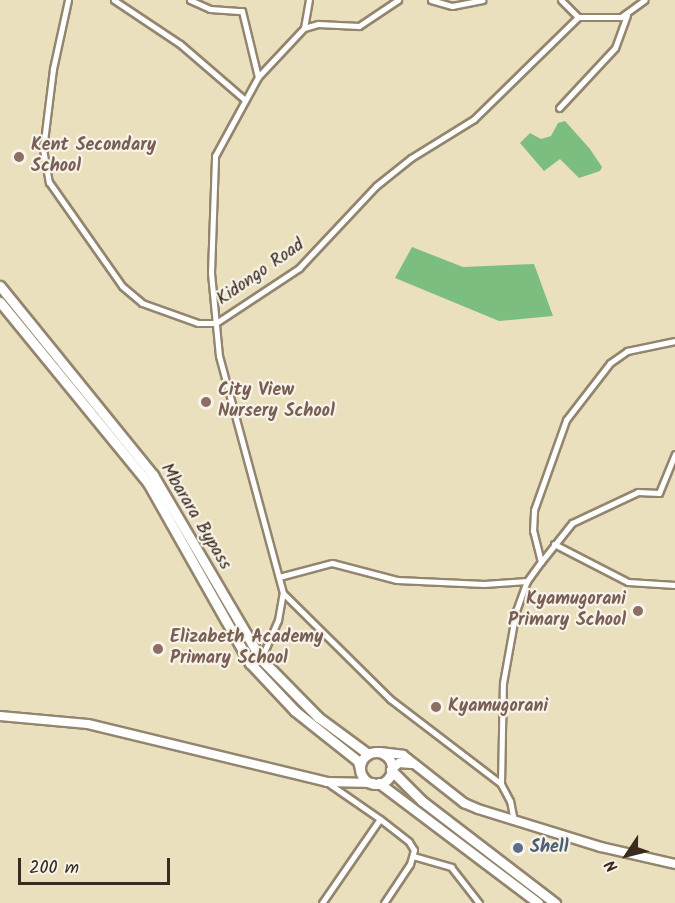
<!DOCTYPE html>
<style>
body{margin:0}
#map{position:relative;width:675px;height:903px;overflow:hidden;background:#ebe0be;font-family:Kalam,sans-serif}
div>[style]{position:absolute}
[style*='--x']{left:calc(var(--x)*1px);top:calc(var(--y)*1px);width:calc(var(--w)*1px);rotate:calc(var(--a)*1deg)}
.forest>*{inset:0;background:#7cbe80}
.roads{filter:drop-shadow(2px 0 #93856e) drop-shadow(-2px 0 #93856e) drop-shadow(0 2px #93856e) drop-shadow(0 -2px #93856e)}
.minor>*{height:5px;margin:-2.5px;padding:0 2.5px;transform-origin:2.5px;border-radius:2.5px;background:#fff}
.secondary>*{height:8px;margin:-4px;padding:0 4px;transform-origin:4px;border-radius:4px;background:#fff}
.trunk>*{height:9px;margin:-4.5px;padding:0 4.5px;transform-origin:4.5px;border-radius:4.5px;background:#fff}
.trunk>.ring{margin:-4.5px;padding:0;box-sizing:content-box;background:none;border:9px solid #fff;border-radius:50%}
.dots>*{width:16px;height:16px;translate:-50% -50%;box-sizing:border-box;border:3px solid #f7f3e8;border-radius:50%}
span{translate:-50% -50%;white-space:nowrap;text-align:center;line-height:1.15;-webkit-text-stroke:4.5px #f7f3e8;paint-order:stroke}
.education-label{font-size:18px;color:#785e54;font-weight:700}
.left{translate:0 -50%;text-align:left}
.right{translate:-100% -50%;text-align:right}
.street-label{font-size:18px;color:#3b2a1e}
.service-label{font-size:18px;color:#4e5e75;font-weight:700}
.north{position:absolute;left:597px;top:825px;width:60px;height:60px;-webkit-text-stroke:4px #f7f3e8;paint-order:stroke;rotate:235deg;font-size:16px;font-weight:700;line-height:24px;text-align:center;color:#3b2a1e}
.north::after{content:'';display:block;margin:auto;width:21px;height:27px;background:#3b2a1e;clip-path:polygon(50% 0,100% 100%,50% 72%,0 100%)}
.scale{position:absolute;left:18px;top:858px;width:152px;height:27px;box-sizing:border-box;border:3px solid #3b2a1e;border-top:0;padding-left:8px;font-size:18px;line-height:21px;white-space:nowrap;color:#3b2a1e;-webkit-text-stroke:4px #f7f3e8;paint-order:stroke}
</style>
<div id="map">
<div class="forest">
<i style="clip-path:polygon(565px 121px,590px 149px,602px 167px,600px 171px,579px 178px,560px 159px,544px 171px,520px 143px,530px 133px,541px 139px,551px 136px,558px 123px)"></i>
<i style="clip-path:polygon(412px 247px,463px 267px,534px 264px,553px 316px,499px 321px,395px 278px)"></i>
</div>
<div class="roads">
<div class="minor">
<i style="--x:68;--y:0;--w:71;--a:102.3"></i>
<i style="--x:53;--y:69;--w:81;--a:97.1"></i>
<i style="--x:43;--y:149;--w:34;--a:80"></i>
<i style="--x:49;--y:182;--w:127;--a:54.9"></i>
<i style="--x:122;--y:286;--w:26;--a:40"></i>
<i style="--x:142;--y:303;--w:59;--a:19.7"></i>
<i style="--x:198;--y:323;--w:18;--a:0"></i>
<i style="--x:216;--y:323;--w:100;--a:-33.5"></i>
<i style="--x:299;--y:268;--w:112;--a:-46.8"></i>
<i style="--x:376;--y:186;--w:45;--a:-38.7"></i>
<i style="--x:411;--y:158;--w:74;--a:-31.8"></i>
<i style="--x:474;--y:119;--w:146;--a:-44.4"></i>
<i style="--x:114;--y:0;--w:79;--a:33.7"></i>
<i style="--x:180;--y:44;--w:86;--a:40.7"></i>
<i style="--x:190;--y:0;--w:22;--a:24"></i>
<i style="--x:210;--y:9;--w:32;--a:4"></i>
<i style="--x:242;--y:11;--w:68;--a:76.4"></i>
<i style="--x:431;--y:0;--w:22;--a:16"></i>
<i style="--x:452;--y:6;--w:31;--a:-11"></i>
<i style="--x:561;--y:0;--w:24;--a:45"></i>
<i style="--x:578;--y:17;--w:43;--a:0"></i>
<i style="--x:621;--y:17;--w:29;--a:-36"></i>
<i style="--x:304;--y:28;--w:28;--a:-80"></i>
<i style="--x:559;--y:108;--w:82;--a:-47"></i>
<i style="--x:615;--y:48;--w:35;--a:-70"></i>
<i style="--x:554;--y:544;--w:83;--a:27.2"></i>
<i style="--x:628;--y:582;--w:47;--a:3.7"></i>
<i style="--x:541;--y:562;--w:50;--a:-51.5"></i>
<i style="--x:572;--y:523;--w:73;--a:-25.2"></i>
<i style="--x:638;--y:492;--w:21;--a:3"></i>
<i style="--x:659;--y:493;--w:42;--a:-67.7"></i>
<i style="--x:279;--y:577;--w:55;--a:-14.8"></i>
<i style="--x:332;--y:563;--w:67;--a:14.7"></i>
<i style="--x:397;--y:580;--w:87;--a:2.6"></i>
<i style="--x:484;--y:584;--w:43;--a:-4"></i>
<i style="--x:283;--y:593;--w:151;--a:44.7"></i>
<i style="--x:390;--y:699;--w:140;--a:37.4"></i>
<i style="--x:261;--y:659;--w:43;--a:-66.4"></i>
<i style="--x:278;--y:620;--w:27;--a:-80"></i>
<i style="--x:283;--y:593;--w:245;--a:-105.1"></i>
<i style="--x:219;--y:356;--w:83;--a:-95.5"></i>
<i style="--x:211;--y:273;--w:117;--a:-88"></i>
<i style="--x:215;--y:156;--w:90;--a:-61.4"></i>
<i style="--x:258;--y:77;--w:67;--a:-46.8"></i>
<i style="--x:304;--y:28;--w:15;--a:-16"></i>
<i style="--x:318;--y:24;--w:41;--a:2.8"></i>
<i style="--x:359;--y:26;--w:47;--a:-33.7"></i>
<i style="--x:380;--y:819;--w:37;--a:38"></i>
<i style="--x:409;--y:842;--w:9;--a:58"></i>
<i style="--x:414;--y:850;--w:15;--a:106"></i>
<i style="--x:410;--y:864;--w:47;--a:123.7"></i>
<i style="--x:514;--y:821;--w:20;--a:-101"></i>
<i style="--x:510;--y:801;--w:19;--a:-118"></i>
<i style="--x:501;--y:784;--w:101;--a:-88.9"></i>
<i style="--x:503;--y:683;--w:73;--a:-79.8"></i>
<i style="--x:516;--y:611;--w:32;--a:-70"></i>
<i style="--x:527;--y:581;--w:24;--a:-54"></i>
<i style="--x:541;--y:562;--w:32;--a:-104"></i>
<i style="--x:533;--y:531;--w:21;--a:-87"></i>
<i style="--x:534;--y:510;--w:96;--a:-70.4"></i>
<i style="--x:566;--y:420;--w:72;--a:-52.3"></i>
<i style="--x:610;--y:363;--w:21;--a:-35"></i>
<i style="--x:627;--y:351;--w:49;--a:-11.8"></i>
<i style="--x:413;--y:856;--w:40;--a:16"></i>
<i style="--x:451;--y:867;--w:46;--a:52.1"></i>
<i style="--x:322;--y:903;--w:102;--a:-55.4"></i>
<i style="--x:380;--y:819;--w:63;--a:-145.3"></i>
</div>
<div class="secondary">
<i style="--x:0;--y:716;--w:88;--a:5.2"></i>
<i style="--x:88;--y:724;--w:246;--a:13.6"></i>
<i style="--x:327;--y:782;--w:46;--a:1.2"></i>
<i style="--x:380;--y:752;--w:23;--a:7"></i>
<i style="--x:403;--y:755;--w:78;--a:38.2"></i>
<i style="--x:464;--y:803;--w:15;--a:23"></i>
<i style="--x:478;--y:809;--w:129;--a:17.2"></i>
<i style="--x:601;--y:847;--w:76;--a:12.9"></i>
<i style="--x:391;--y:770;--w:11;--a:-41"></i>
<i style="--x:399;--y:763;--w:12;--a:5"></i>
</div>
<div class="trunk">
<i style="--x:0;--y:286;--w:243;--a:51"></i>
<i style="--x:153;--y:475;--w:213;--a:59.6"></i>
<i style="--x:261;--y:659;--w:81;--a:45.5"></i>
<i style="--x:318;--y:717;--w:62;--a:36.5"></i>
<i style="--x:0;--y:302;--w:234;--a:50.7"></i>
<i style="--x:148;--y:483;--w:207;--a:60.5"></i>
<i style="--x:250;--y:663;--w:66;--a:46.8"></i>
<i style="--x:295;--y:711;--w:80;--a:38.4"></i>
<i style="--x:358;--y:761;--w:8;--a:76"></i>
<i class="ring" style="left:360px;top:752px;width:23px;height:23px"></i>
<i style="--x:391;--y:770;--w:44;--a:45"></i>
<i style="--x:422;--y:801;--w:168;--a:37.5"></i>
<i style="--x:379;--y:783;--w:199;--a:37"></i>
</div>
</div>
<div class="dots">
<i style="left:19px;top:157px;background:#8d6e63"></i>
<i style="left:206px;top:402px;background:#8d6e63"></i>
<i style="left:638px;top:611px;background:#8d6e63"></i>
<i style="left:158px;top:649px;background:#8d6e63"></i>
<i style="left:436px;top:707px;background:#8d6e63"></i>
<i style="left:518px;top:848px;background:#5c6f8a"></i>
</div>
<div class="education-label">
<span class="left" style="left:31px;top:157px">Kent Secondary<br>School</span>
<span class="left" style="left:218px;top:402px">City View<br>Nursery School</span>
<span class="right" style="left:626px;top:611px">Kyamugorani<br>Primary School</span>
<span class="left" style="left:170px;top:649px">Elizabeth Academy<br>Primary School</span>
<span class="left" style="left:448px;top:707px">Kyamugorani</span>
</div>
<div class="street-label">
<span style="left:261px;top:273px;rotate:-35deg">Kidongo Road</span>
<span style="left:195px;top:517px;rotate:59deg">Mbarara Bypass</span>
</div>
<div class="service-label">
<span class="left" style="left:530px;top:848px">Shell</span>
</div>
<div class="north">N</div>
<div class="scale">200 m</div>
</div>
